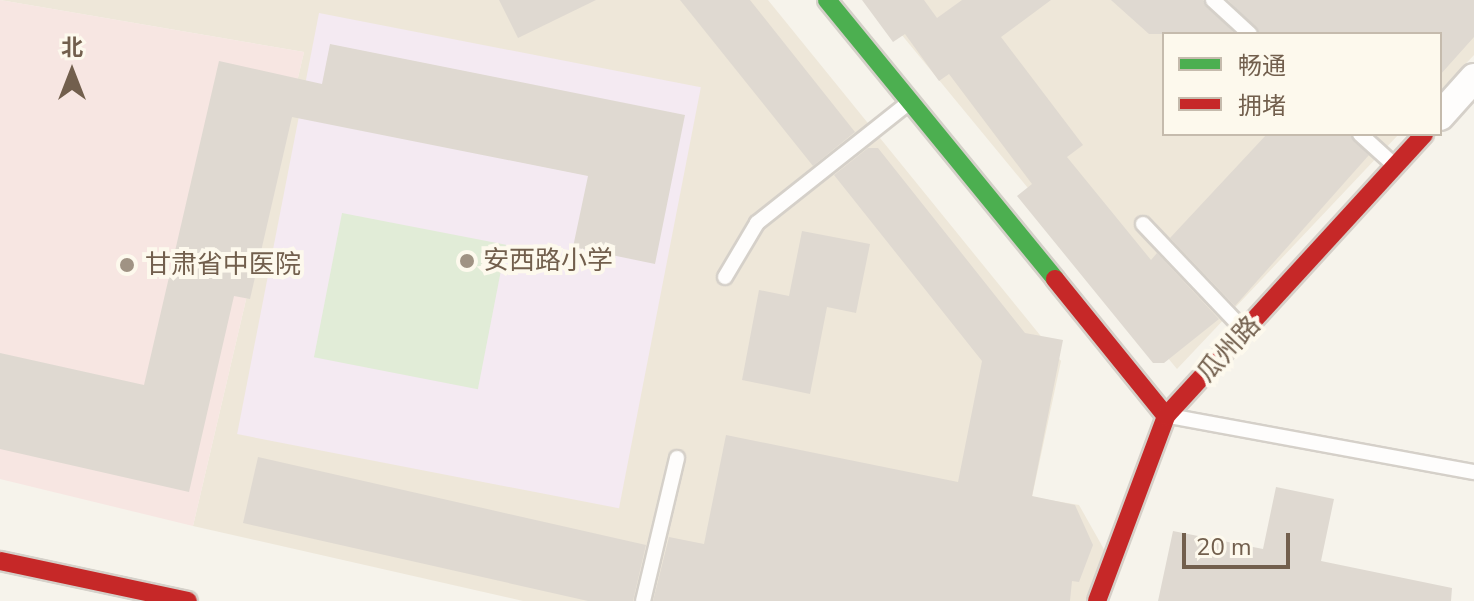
<!DOCTYPE html>
<meta charset="utf-8">
<style>
body{margin:0}
#map{position:relative;width:1474px;height:601px;overflow:hidden;background:#f6f3eb;font-family:"Nunito Sans","Noto Sans SC",sans-serif}
div>[style]{position:absolute}
[style*='--x']{left:calc(var(--x)*1px);top:calc(var(--y)*1px);width:calc(var(--w)*1px);rotate:calc(var(--a)*1deg)}
.residential>*{inset:0;background:#eee7d9}
.education>*{inset:0;background:#f4eaf2;transform-origin:0 0}
.medical>*{inset:0;background:#f7e6e2}
.green>*{inset:0;background:#e1ecd7;transform-origin:0 0}
.building>*{inset:0;background:#dfd9d1}
.roads{filter:drop-shadow(2px 0 #d5d0c9) drop-shadow(-2px 0 #d5d0c9) drop-shadow(0 2px #d5d0c9) drop-shadow(0 -2px #d5d0c9)}
.lane>*{height:14px;margin:-7px;padding:0 7px;transform-origin:7px;border-radius:7px;background:#fefdfc}
.street>*{height:28px;margin:-14px;padding:0 14px;transform-origin:14px;border-radius:14px;background:#fefdfc}
.fast>*{height:18px;margin:-9px;padding:0 9px;transform-origin:9px;border-radius:9px;background:#4caf50}
.jam>*{height:18px;margin:-9px;padding:0 9px;transform-origin:9px;border-radius:9px;background:#c62828}
.dots>*{width:22px;height:22px;translate:-50% -50%;box-sizing:border-box;border:4px solid #fdf9ed;border-radius:50%}
span{translate:-50% -50%;white-space:nowrap;text-align:center;line-height:1.15;-webkit-text-stroke:8px #fdf9ed;paint-order:stroke}
.poi-label{font-size:26px;color:#725f4d}
.left{translate:0 -50%;text-align:left}
.street-label{font-size:26px;color:#725f4d}
.legend{position:absolute;left:1162px;top:32px;width:280px;height:104px;box-sizing:border-box;background:#fdf9ed;border:2px solid #c5bbad;margin:0;padding:10px 14px;list-style:none;font-size:24px;color:#725f4d}
.legend li{display:flex;align-items:center;gap:16px;height:40px}
.legend b{width:40px;border:2px solid #c5bbad}
.north{position:absolute;left:32px;top:32px;width:80px;height:80px;-webkit-text-stroke:6px #fdf9ed;paint-order:stroke;rotate:0deg;font-size:22px;font-weight:700;line-height:32px;text-align:center;color:#725f4d}
.north::after{content:'';display:block;margin:auto;width:28px;height:36px;background:#725f4d;clip-path:polygon(50% 0,100% 100%,50% 72%,0 100%)}
.scale{position:absolute;left:1182px;top:533px;width:108px;height:36px;box-sizing:border-box;border:4px solid #725f4d;border-top:0;padding-left:10px;font-size:24px;line-height:28px;white-space:nowrap;color:#725f4d;-webkit-text-stroke:6px #fdf9ed;paint-order:stroke}
</style>
<div id="map">
<div class="residential">
<i style="clip-path:polygon(0 0,768px 0,1061px 361px,1032px 497px,1079px 505px,1105px 551px,1092px 601px,523px 601px,193px 526px,304px 52px)"></i>
<i style="clip-path:polygon(873px 0,1474px 0,1474px 55px,1440px 91px,1440px 34px,1164px 34px,1164px 134px,1399px 134px,1177px 369px)"></i>
</div>
<div class="education">
<i style="left:319px;top:13px;width:389px;height:429px;rotate:11deg"></i>
</div>
<div class="medical">
<i style="clip-path:polygon(0 0,304px 52px,193px 526px,0 479px)"></i>
</div>
<div class="green">
<i style="left:342px;top:213px;width:167px;height:147px;rotate:11deg"></i>
</div>
<div class="building">
<i style="clip-path:polygon(499px 0,596px 0,518px 38px)"></i>
<i style="clip-path:polygon(680px 0,750px 0,855px 132px,813px 166px)"></i>
<i style="clip-path:polygon(862px 0,924px 0,937px 18px,962px 0,1051px 0,1001px 37px,1083px 145px,1067px 157px,1151px 260px,1157px 253px,1219px 319px,1164px 363px,1153px 363px,1017px 196px,1032px 184px,949px 74px,939px 81px,905px 34px,893px 42px)"></i>
<i style="clip-path:polygon(1111px 0,1203px 0,1235px 34px,1149px 34px)"></i>
<i style="clip-path:polygon(1228px 0,1474px 0,1474px 37px,1440px 75px,1440px 34px,1260px 34px)"></i>
<i style="clip-path:polygon(330px 44px,685px 115px,655px 264px,573px 247px,588px 176px,292px 117px,250px 299px,234px 296px,189px 492px,0 449px,0 353px,144px 385px,219px 61px,322px 84px)"></i>
<i style="clip-path:polygon(1267px 134px,1350px 134px,1369px 155px,1235px 306px,1170px 238px)"></i>
<i style="clip-path:polygon(868px 148px,878px 148px,1025px 333px,1063px 340px,1032px 496px,1075px 505px,1093px 545px,1079px 582px,1072px 581px,1070px 601px,653px 601px,669px 537px,704px 544px,726px 435px,958px 482px,982px 361px,834px 175px)"></i>
<i style="clip-path:polygon(802px 231px,870px 244px,856px 313px,827px 307px,810px 394px,742px 380px,759px 290px,789px 296px)"></i>
<i style="clip-path:polygon(258px 457px,646px 545px,633px 601px,588px 601px,243px 523px)"></i>
<i style="clip-path:polygon(1276px 487px,1334px 499px,1321px 561px,1452px 588px,1451px 601px,1158px 601px,1173px 531px,1263px 549px)"></i>
</div>
<div class="roads">
<div class="lane">
<i style="--x:1213;--y:0;--w:50;--a:42.6"></i>
<i style="--x:1360;--y:134;--w:43;--a:42.2"></i>
<i style="--x:1143;--y:224;--w:145;--a:46.4"></i>
<i style="--x:725;--y:277;--w:63;--a:-59.3"></i>
<i style="--x:757;--y:223;--w:191;--a:-38.4"></i>
<i style="--x:1174;--y:417;--w:305;--a:10.4"></i>
<i style="--x:643;--y:601;--w:147;--a:-76.6"></i>
</div>
<div class="street">
<i style="--x:1440;--y:116;--w:51;--a:-48.2"></i>
</div>
<div class="fast">
<i style="--x:827;--y:0;--w:360;--a:50.7"></i>
</div>
<div class="jam">
<i style="--x:1055;--y:279;--w:176;--a:51"></i>
<i style="--x:0;--y:561;--w:192;--a:12"></i>
<i style="--x:1097;--y:601;--w:197;--a:-69.5"></i>
<i style="--x:1166;--y:416;--w:382;--a:-47.5"></i>
</div>
</div>
<div class="dots">
<i style="left:467px;top:261px;background:#a09384"></i>
<i style="left:127px;top:265px;background:#a09384"></i>
</div>
<div class="poi-label">
<span class="left" style="left:483px;top:261px">安西路小学</span>
<span class="left" style="left:145px;top:265px">甘肃省中医院</span>
</div>
<div class="street-label">
<span style="left:1229px;top:349px;rotate:-47deg">瓜州路</span>
</div>
<ul class="legend">
<li><b style="height:10px;background:#4caf50"></b>畅通</li>
<li><b style="height:10px;background:#c62828"></b>拥堵</li>
</ul>
<div class="north">北</div>
<div class="scale">20 m</div>
</div>
